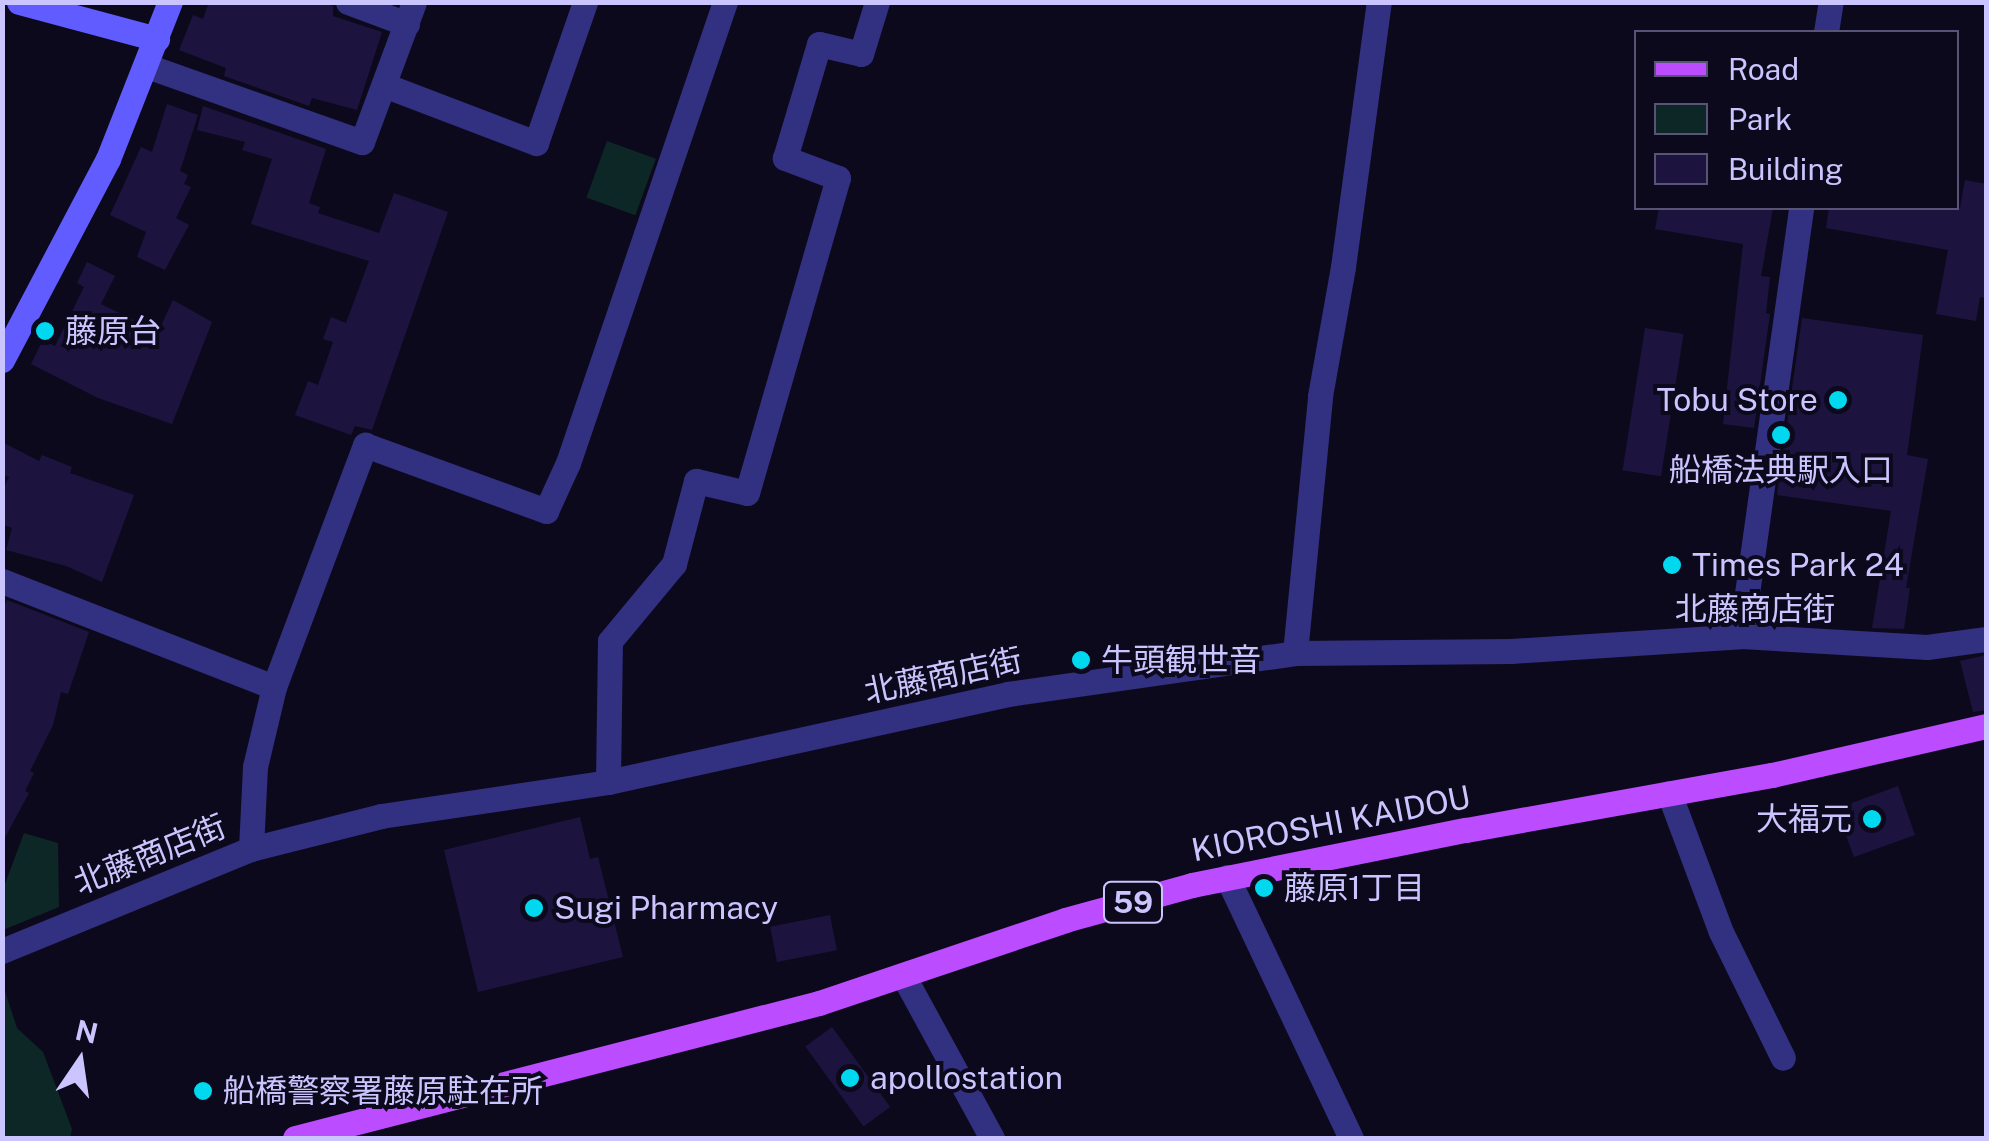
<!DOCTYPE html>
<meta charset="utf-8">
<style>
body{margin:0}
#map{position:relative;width:1989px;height:1141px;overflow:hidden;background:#0d091c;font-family:"Public Sans","Noto Sans JP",sans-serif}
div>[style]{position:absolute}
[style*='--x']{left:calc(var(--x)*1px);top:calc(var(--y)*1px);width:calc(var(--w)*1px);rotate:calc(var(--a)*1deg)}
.green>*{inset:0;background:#0c2726;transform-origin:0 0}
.building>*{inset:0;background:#1c143f;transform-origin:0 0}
.street>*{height:25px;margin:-12.5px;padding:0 12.5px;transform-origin:12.5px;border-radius:12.5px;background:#323080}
.secondary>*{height:25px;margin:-12.5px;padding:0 12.5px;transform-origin:12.5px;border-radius:12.5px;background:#605cff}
.primary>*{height:25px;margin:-12.5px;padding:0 12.5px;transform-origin:12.5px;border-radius:12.5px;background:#bc4cff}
.dots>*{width:28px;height:28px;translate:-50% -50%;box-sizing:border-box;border:5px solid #0d091c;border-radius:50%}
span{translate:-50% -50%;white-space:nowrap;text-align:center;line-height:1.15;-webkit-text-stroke:8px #0d091c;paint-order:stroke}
.shield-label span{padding:2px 8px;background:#0d091c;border:2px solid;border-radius:8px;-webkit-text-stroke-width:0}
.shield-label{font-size:30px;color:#cbc5ff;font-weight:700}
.poi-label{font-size:32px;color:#cbc5ff}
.left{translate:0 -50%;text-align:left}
.right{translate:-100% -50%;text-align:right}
.street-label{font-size:32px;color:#cbc5ff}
.frame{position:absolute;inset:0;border:5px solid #cbc5ff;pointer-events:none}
.legend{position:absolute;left:1634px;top:30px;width:325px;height:180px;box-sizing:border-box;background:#0d091c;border:2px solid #595477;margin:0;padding:12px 18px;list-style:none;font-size:30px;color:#cbc5ff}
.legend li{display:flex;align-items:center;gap:20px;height:50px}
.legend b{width:50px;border:2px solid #595477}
.north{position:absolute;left:30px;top:1011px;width:100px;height:100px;-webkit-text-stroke:8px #0d091c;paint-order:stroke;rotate:13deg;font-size:28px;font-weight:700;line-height:40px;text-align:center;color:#cbc5ff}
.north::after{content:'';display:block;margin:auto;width:35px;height:45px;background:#cbc5ff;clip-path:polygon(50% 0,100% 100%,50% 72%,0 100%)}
</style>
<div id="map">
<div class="green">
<i style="left:607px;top:141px;width:52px;height:60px;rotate:20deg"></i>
<i style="clip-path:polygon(24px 833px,58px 843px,59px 907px,3px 930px,3px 889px)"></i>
<i style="clip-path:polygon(3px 985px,17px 1028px,43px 1052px,72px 1129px,70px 1138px,3px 1138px)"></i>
</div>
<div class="building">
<i style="clip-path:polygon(209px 2px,319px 2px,333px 6px,333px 16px,382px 32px,357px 110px,312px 98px,309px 106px,224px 76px,226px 68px,179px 50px,193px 15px,203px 19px)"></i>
<i style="clip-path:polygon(167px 104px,198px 115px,180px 171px,188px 175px,184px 184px,191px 187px,176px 218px,189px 225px,165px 270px,137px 257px,146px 232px,110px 215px,141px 147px,152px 152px)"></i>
<i style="clip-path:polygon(203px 106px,326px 149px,309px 203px,320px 207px,318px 213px,379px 233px,394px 193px,448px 212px,372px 430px,355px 426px,351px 435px,295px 415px,308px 381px,318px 385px,333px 342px,323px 339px,331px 317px,346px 323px,369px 261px,251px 224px,272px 159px,242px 150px,245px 142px,197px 130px)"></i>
<i style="clip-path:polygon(1965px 180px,1986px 184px,1986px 298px,1980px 297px,1976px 321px,1936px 314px,1948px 250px,1826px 228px,1829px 208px,1960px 208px)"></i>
<i style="clip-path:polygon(1659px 208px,1773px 208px,1761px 276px,1770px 277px,1766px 313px,1770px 314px,1754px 428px,1723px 424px,1743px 244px,1655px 229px)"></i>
<i style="clip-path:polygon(87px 262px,115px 276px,101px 304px,158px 332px,173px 300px,212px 322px,172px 424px,98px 398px,31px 364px,43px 340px,55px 346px,84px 287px,77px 283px)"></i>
<i style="clip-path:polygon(1802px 318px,1923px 335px,1907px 455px,1928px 459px,1906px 588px,1910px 588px,1904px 629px,1872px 628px,1891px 511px,1777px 495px)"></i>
<i style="left:1645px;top:328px;width:39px;height:144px;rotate:9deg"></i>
<i style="clip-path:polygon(2px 442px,39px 461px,42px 455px,72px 467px,70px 473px,134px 495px,102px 582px,66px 566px,6px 550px,12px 528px,2px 524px,2px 492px,9px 477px,2px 474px)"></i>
<i style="clip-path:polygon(7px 600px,89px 632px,68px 694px,61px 692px,53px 725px,30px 771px,34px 773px,25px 791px,29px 793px,2px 843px,2px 611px)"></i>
<i style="clip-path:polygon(1986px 655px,1986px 710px,1973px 712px,1960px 661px)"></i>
<i style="clip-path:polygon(1898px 786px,1915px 835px,1854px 857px,1843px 827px,1837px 830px,1830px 811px)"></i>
<i style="clip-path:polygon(580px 817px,590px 859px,598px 857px,623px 957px,478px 992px,444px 850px)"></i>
<i style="left:830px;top:915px;width:36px;height:61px;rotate:79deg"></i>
<i style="left:832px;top:1027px;width:99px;height:33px;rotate:54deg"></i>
</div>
<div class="street">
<i style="--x:348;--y:2;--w:63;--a:20.4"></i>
<i style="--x:1826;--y:32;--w:30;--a:-81"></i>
<i style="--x:147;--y:66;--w:228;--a:19.5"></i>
<i style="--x:362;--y:142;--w:149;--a:-69.6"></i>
<i style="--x:384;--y:85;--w:163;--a:20.9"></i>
<i style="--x:536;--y:143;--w:149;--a:-70.8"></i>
<i style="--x:2;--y:581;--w:292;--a:21.3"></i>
<i style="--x:274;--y:687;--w:82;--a:103.4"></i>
<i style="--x:255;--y:767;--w:82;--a:92.8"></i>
<i style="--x:1741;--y:636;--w:432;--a:-82"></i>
<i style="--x:1295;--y:653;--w:258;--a:-84.4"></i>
<i style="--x:1320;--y:396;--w:131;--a:-79.9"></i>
<i style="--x:1343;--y:267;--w:267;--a:-82.3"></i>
<i style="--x:274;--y:687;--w:259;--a:-69.4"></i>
<i style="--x:365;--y:445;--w:193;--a:20"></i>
<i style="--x:546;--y:511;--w:53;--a:-65.4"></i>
<i style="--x:568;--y:463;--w:487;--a:-71.2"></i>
<i style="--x:608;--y:782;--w:141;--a:-89.2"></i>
<i style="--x:610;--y:641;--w:100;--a:-50.3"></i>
<i style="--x:674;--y:564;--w:86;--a:-75.2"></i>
<i style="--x:696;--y:481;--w:52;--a:13.2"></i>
<i style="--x:747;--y:493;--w:328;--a:-73.9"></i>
<i style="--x:838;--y:178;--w:57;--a:-159.3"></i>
<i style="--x:785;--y:158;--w:119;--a:-73.4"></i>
<i style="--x:819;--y:44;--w:43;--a:13.4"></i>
<i style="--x:861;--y:54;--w:54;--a:-72.9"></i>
<i style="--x:1669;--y:793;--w:148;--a:69.5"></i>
<i style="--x:1721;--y:932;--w:140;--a:63.8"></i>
<i style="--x:1227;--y:877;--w:289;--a:64.6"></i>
<i style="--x:2;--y:951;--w:269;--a:-22.3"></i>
<i style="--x:251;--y:849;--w:134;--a:-14.2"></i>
<i style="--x:381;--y:816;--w:230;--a:-8.5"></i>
<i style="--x:608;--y:782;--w:410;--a:-12.4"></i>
<i style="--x:1008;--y:694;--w:290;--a:-8.1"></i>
<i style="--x:1295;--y:653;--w:216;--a:-0.5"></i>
<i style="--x:1511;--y:651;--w:230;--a:-3.7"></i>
<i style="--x:1741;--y:636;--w:186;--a:3.4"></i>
<i style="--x:1927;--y:647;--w:60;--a:-7.7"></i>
<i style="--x:903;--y:975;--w:186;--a:61.4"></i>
</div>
<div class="secondary">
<i style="--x:19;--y:2;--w:143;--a:15"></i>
<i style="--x:2;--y:360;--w:227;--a:-62.2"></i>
<i style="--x:108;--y:159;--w:169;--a:-68.5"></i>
</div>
<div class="primary">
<i style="--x:295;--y:1138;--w:541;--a:-14.45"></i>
<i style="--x:819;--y:1003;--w:260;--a:-18.6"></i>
<i style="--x:1065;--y:920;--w:132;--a:-15.4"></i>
<i style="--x:1192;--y:885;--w:279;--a:-11.4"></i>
<i style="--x:1466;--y:830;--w:311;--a:-10.2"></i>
<i style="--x:1772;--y:775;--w:220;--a:-12.9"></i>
</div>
<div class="dots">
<i style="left:45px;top:331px;background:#00d8f0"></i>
<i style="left:1838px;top:400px;background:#00d8f0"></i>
<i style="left:1781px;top:435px;background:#00d8f0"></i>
<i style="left:1672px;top:565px;background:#00d8f0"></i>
<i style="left:1081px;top:660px;background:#00d8f0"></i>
<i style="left:1872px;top:819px;background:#00d8f0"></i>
<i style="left:1264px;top:888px;background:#00d8f0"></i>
<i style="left:534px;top:908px;background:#00d8f0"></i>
<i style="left:850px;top:1078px;background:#00d8f0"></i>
<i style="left:203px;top:1091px;background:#00d8f0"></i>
</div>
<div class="shield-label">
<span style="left:1133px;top:902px">59</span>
</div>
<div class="poi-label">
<span class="left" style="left:65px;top:331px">藤原台</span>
<span class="right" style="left:1818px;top:400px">Tobu Store</span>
<span style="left:1781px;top:470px">船橋法典駅入口</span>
<span class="left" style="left:1692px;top:565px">Times Park 24</span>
<span class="left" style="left:1101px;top:660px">牛頭観世音</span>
<span class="right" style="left:1852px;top:819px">大福元</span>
<span class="left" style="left:1284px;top:888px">藤原1丁目</span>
<span class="left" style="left:554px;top:908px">Sugi Pharmacy</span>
<span class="left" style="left:870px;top:1078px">apollostation</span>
<span class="left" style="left:223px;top:1091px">船橋警察署藤原駐在所</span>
</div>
<div class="street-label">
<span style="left:1755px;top:609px">北藤商店街</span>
<span style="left:943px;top:676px;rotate:-12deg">北藤商店街</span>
<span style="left:1331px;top:824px;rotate:-11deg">KIOROSHI KAIDOU</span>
<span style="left:150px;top:855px;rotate:-22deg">北藤商店街</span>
</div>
<div class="frame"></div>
<ul class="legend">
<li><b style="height:12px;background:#bc4cff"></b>Road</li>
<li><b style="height:28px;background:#0c2726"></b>Park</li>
<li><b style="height:28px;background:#1c143f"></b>Building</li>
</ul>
<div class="north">N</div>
</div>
